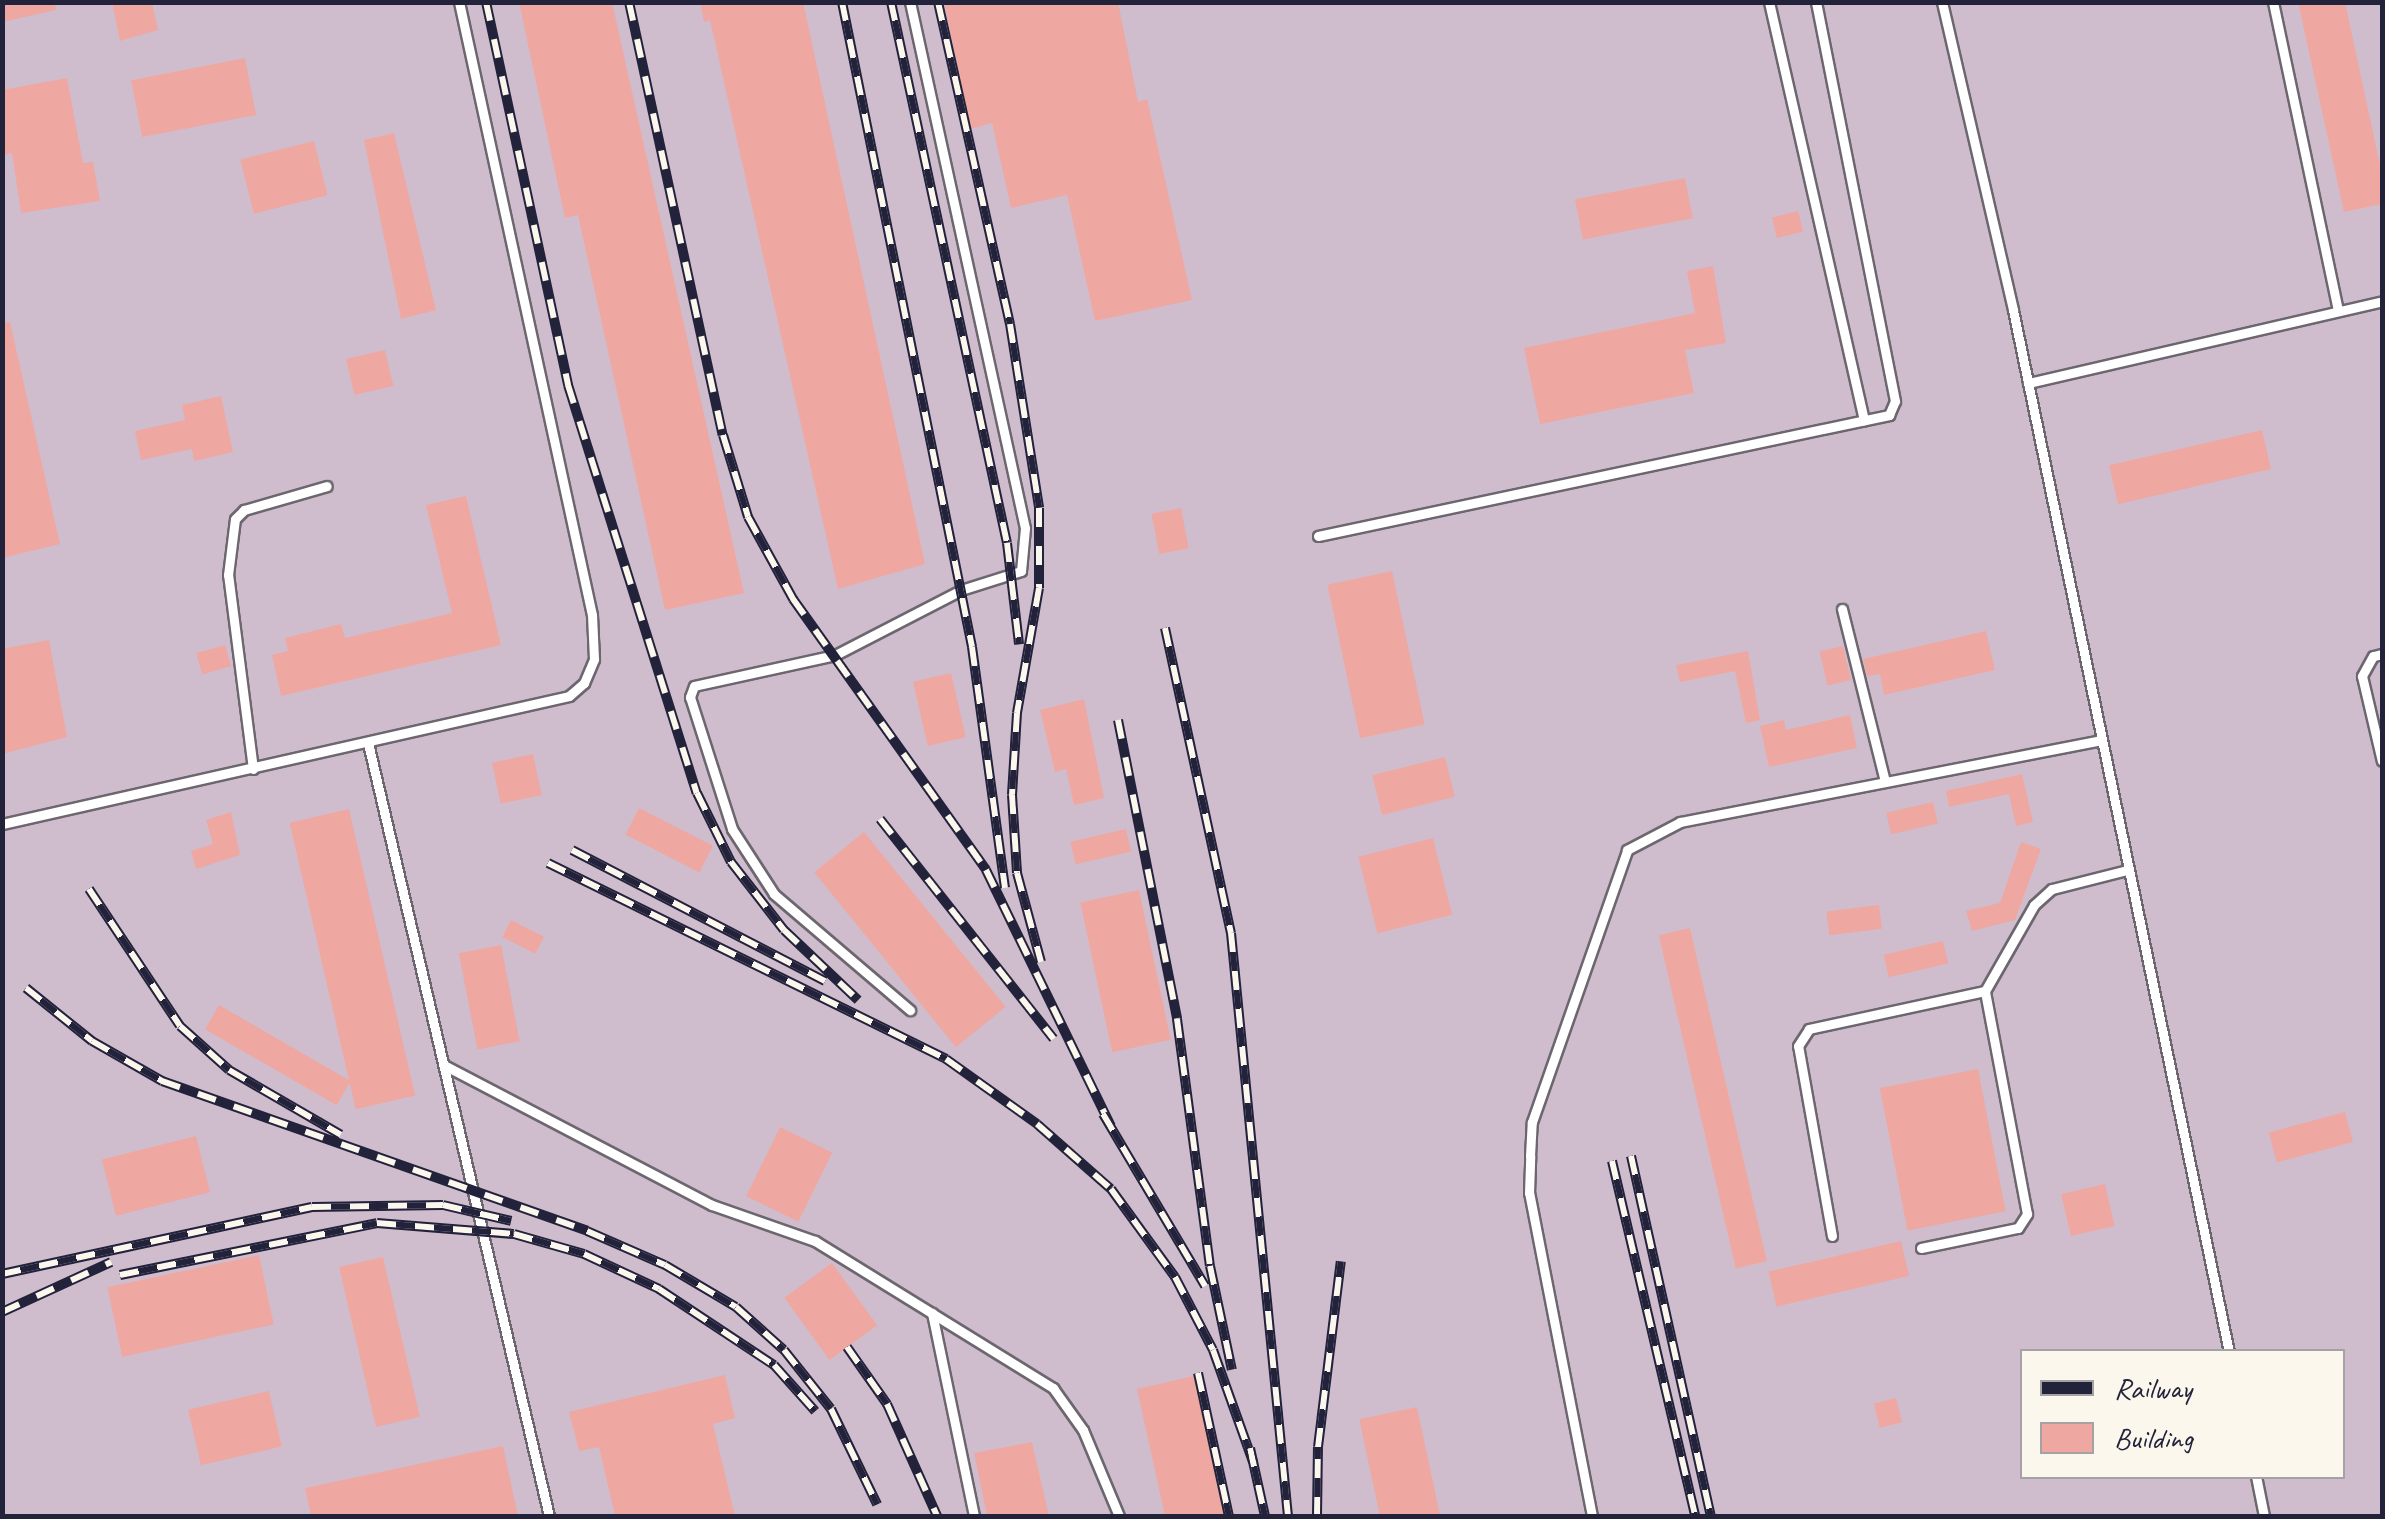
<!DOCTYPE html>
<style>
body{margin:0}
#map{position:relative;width:2385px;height:1519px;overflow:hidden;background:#f6e7d0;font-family:Caveat,sans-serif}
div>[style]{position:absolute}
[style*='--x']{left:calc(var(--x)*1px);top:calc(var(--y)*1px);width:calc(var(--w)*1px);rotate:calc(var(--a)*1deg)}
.industrial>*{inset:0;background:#cfbdce}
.building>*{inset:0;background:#eea8a1;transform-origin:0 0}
.roads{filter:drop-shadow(2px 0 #6c676f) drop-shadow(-2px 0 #6c676f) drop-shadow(0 2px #6c676f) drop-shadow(0 -2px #6c676f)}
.lane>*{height:9px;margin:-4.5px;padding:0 4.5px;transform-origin:4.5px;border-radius:4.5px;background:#fff}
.rail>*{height:10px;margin-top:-5px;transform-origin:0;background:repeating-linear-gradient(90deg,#fbf7ec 0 19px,#22223b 0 38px);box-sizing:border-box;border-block:2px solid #22223b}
span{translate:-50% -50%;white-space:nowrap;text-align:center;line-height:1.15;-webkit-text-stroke:9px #fbf7ec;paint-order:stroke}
.frame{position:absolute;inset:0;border:5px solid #22223b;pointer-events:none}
.legend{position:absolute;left:2020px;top:1349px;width:325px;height:130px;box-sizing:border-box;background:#fbf7ec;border:2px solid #a4a2a5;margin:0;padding:12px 18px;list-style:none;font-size:30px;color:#22223b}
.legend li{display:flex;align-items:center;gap:20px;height:50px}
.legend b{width:50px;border:2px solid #a4a2a5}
</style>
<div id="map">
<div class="industrial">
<i style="clip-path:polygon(evenodd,3px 3px,2382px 3px,2382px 1516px,3px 1516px,3px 3px,2022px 1352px,2342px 1352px,2342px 1476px,2022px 1476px,2022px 1352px)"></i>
</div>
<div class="building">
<i style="clip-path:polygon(2px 2px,55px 2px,56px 10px,2px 22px)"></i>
<i style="clip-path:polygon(112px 2px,152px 2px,158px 30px,120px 41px)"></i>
<i style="clip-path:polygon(519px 2px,612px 2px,744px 593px,665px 610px,578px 215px,565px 218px)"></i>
<i style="clip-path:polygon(700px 2px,803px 2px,925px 564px,838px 589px,710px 20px,704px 22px)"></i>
<i style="clip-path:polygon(944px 2px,1118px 2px,1138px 102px,1147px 99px,1192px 300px,1095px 321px,1067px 195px,1011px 208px,992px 123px,970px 129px)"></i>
<i style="clip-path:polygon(2298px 2px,2345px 2px,2382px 174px,2382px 204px,2344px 212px)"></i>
<i style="left:245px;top:58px;width:58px;height:116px;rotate:79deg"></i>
<i style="clip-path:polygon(67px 78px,83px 163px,93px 162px,100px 201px,21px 213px,12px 153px,2px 155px,2px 90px)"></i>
<i style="clip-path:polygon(394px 133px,436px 310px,401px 319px,364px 140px)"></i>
<i style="left:314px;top:141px;width:56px;height:76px;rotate:76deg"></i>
<i style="left:1685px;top:178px;width:41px;height:112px;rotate:79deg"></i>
<i style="left:1798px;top:211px;width:21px;height:27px;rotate:76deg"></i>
<i style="clip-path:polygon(1713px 266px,1726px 343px,1685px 350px,1694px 393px,1540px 424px,1524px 348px,1695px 313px,1687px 271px)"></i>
<i style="clip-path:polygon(10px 322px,60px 544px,2px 558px,2px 323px)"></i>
<i style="left:385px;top:350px;width:37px;height:40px;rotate:77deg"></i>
<i style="clip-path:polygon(221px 396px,233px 452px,194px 461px,192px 449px,141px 460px,135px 431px,185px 420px,182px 405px)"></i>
<i style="left:2262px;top:430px;width:40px;height:157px;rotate:77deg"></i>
<i style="clip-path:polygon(466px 496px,501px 645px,281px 696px,272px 655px,288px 651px,285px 638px,341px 624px,345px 638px,452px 613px,426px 505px)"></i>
<i style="left:1181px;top:508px;width:41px;height:30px;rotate:79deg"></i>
<i style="left:1392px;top:571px;width:157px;height:66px;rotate:78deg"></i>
<i style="clip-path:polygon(1986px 631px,1995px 670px,1884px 695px,1880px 674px,1867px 676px,1863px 659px)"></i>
<i style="clip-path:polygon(49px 640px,67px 737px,2px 754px,2px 649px)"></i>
<i style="left:225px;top:645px;width:22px;height:30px;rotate:74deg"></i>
<i style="left:1843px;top:646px;width:35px;height:24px;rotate:77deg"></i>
<i style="clip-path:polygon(1748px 651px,1760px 720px,1746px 723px,1735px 671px,1680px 682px,1676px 665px)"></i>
<i style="left:951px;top:673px;width:66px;height:39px;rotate:77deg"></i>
<i style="clip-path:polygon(1084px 699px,1104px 798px,1074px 805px,1066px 769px,1055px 772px,1040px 710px)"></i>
<i style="clip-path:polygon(1850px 715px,1857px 748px,1769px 767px,1760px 726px,1784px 720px,1786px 730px)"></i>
<i style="left:533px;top:754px;width:42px;height:42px;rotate:78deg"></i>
<i style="left:1445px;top:757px;width:41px;height:75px;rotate:76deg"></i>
<i style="clip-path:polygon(2022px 774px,2033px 822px,2016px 826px,2009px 794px,1949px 807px,1946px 791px)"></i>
<i style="left:1933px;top:802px;width:22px;height:48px;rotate:77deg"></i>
<i style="left:639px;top:808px;width:83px;height:30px;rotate:27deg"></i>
<i style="left:349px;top:809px;width:294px;height:61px;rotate:77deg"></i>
<i style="clip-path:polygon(231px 812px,240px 855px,196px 869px,191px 851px,213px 844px,206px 820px)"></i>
<i style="left:1126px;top:829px;width:23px;height:57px;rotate:77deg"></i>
<i style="left:864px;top:832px;width:225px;height:64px;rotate:51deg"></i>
<i style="left:1433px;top:838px;width:79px;height:77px;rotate:76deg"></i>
<i style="clip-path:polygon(2021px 842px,2041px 849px,2015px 920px,1972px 931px,1966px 911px,2000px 903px)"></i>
<i style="left:1139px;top:890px;width:153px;height:60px;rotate:78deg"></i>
<i style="left:1879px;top:905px;width:24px;height:53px;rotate:83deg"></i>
<i style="left:511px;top:920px;width:37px;height:19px;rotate:27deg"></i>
<i style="left:1690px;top:928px;width:342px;height:32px;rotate:77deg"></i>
<i style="left:1943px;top:941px;width:23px;height:61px;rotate:77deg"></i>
<i style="left:501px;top:945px;width:98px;height:43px;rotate:79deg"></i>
<i style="left:219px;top:1005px;width:152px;height:28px;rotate:30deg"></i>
<i style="left:1978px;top:1069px;width:145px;height:100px;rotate:79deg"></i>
<i style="left:2345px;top:1112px;width:31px;height:79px;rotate:75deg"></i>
<i style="left:780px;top:1127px;width:58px;height:77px;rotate:26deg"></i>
<i style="left:196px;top:1136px;width:58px;height:97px;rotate:76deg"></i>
<i style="left:2105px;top:1184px;width:43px;height:45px;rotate:77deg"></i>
<i style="left:1901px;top:1241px;width:36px;height:136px;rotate:77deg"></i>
<i style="left:259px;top:1255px;width:71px;height:155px;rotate:78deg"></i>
<i style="left:383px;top:1257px;width:164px;height:45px;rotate:77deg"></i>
<i style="left:832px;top:1263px;width:77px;height:59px;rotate:54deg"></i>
<i style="clip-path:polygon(725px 1375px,735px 1418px,713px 1424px,735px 1516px,615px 1516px,599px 1447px,579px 1451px,569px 1412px)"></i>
<i style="clip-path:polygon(1194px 1376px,1215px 1470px,1225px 1516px,1165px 1516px,1137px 1389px)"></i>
<i style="left:269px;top:1391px;width:57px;height:83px;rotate:77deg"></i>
<i style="left:1896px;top:1398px;width:25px;height:23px;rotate:76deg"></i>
<i style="left:1417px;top:1407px;width:112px;height:59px;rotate:78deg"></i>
<i style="clip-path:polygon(1032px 1442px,1049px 1516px,987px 1516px,974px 1453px)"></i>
<i style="clip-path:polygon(503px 1446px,518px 1516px,311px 1516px,305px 1488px)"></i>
</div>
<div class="roads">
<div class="lane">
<i style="--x:910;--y:2;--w:538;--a:77.67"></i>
<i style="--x:1025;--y:528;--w:43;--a:95.3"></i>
<i style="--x:1021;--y:571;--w:63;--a:162.4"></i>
<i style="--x:961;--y:590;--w:142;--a:152.7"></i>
<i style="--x:835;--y:655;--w:144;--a:167.6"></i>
<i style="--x:694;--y:686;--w:12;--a:110"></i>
<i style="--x:690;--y:697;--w:139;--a:72.3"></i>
<i style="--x:732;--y:829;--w:77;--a:57.1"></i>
<i style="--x:774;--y:894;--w:179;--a:40.5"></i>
<i style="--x:1769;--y:2;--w:429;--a:77.2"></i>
<i style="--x:1942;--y:2;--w:316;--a:77"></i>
<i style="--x:2013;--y:310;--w:1064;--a:78.29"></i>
<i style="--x:2273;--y:2;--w:315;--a:78.1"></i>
<i style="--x:2028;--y:383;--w:363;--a:-13"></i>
<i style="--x:1318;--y:536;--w:584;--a:-11.96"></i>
<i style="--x:1889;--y:415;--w:15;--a:-67"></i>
<i style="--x:1895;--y:401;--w:407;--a:-101.2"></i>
<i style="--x:1842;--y:609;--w:178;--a:76"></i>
<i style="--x:2382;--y:654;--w:9;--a:167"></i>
<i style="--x:2373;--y:656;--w:23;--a:119"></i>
<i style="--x:2362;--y:676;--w:87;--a:76.8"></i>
<i style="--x:368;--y:743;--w:794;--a:76.82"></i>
<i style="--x:253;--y:769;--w:196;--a:-97.3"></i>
<i style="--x:228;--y:575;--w:56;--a:-82.9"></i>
<i style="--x:235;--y:519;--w:13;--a:-45"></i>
<i style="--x:244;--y:510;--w:86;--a:-16.1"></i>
<i style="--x:2;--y:824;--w:581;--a:-12.72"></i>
<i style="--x:569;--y:696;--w:20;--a:-41"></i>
<i style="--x:584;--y:683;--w:26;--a:-67"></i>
<i style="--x:594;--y:659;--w:44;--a:-92.6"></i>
<i style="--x:592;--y:615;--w:627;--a:-102.24"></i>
<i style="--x:444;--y:1065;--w:302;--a:27.6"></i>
<i style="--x:712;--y:1205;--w:109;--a:19.3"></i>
<i style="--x:815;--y:1241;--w:280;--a:31.7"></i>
<i style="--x:1053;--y:1388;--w:52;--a:54.5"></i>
<i style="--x:1083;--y:1430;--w:93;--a:67.3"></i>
<i style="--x:1832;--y:1236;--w:193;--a:-100.1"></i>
<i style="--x:1798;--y:1046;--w:20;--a:-57"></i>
<i style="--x:1809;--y:1029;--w:180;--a:-12.2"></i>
<i style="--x:1921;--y:1248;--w:99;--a:-11.7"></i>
<i style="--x:2018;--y:1228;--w:17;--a:-57"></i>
<i style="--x:2027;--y:1214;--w:227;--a:-100.7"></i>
<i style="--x:1985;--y:991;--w:99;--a:-60.3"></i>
<i style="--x:2034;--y:905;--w:24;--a:-42"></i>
<i style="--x:2052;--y:889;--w:77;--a:-14.2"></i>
<i style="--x:932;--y:1313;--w:207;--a:78.3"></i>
<i style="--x:2256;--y:1476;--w:41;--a:78.7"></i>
<i style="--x:1592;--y:1516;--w:329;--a:-101"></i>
<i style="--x:1529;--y:1193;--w:37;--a:-88"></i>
<i style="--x:1530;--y:1156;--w:34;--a:-87"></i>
<i style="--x:1532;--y:1122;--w:288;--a:-70.7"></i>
<i style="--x:1627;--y:850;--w:60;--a:-27.8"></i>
<i style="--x:1680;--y:822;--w:429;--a:-11"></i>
</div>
</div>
<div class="rail">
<i style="--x:486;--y:2;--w:392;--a:77.9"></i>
<i style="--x:568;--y:385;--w:428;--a:72.5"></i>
<i style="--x:697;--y:793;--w:77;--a:63.8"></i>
<i style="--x:731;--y:862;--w:86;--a:52.1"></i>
<i style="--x:784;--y:930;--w:102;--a:43.4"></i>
<i style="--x:629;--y:2;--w:443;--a:77.8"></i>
<i style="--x:723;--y:435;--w:86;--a:73"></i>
<i style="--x:748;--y:517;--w:94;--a:61.2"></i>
<i style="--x:793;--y:599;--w:333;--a:54.5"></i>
<i style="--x:986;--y:870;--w:285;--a:64"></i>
<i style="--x:842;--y:2;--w:658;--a:78.6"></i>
<i style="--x:972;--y:647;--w:243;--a:82.2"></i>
<i style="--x:891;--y:2;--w:553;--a:77.9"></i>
<i style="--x:1007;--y:543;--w:102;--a:83.2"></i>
<i style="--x:938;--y:2;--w:330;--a:77.4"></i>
<i style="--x:1010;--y:324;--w:186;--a:81"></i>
<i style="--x:1039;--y:508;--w:80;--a:90"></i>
<i style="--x:1039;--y:588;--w:127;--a:100"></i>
<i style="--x:1017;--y:713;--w:82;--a:93.5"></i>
<i style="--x:1012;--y:795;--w:78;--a:86.3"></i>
<i style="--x:1017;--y:873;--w:92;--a:74.9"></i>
<i style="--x:1165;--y:628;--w:312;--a:77.8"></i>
<i style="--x:1231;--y:933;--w:586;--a:84.42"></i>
<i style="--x:1118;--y:720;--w:305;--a:78.8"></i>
<i style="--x:1177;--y:1019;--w:249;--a:82.4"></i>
<i style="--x:1210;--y:1266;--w:106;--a:78.1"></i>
<i style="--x:880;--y:819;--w:280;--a:51.7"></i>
<i style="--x:572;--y:850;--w:285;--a:27.4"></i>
<i style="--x:548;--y:863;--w:444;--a:26.2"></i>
<i style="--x:946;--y:1059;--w:112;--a:35.5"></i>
<i style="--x:1037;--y:1124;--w:98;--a:41.3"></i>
<i style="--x:1111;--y:1189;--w:109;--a:54"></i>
<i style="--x:1175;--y:1277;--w:82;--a:62.5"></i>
<i style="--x:1213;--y:1350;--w:119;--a:70.3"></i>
<i style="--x:89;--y:889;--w:164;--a:56.4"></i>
<i style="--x:180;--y:1026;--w:66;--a:41.9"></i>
<i style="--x:229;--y:1070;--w:129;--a:30.1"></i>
<i style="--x:26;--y:988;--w:85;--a:38.8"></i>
<i style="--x:92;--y:1041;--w:81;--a:29.7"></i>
<i style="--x:162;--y:1081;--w:451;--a:19.4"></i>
<i style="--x:587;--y:1231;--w:85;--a:23.6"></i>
<i style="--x:665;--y:1265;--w:82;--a:30.6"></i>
<i style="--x:736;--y:1307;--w:64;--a:41.9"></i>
<i style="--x:784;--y:1350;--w:75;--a:51.5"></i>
<i style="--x:831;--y:1409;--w:106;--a:64.2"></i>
<i style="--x:1103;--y:1114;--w:200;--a:59.3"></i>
<i style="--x:1631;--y:1156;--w:369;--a:77.5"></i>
<i style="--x:1612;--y:1161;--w:365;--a:76.8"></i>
<i style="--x:2;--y:1274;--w:317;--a:-12.2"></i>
<i style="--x:312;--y:1207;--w:131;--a:-0.9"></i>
<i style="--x:443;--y:1205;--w:70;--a:13.2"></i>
<i style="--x:120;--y:1275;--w:262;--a:-11.4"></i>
<i style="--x:377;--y:1223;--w:137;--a:4.6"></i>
<i style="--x:514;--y:1234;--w:73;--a:15.9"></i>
<i style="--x:584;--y:1254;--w:83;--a:25"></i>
<i style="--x:659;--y:1289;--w:138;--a:33.5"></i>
<i style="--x:774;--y:1365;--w:62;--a:48.3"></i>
<i style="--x:2;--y:1312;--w:120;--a:-24.6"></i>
<i style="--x:847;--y:1347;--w:70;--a:54.9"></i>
<i style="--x:887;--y:1404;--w:123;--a:65.9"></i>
<i style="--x:1198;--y:1373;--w:146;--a:77.8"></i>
<i style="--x:1250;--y:1448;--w:70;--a:77.6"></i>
<i style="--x:1317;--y:1516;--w:69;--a:-89.2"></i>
<i style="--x:1318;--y:1447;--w:187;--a:-83"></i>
</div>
<div class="frame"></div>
<ul class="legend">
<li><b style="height:12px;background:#22223b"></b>Railway</li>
<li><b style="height:28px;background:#eea8a1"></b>Building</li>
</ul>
</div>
